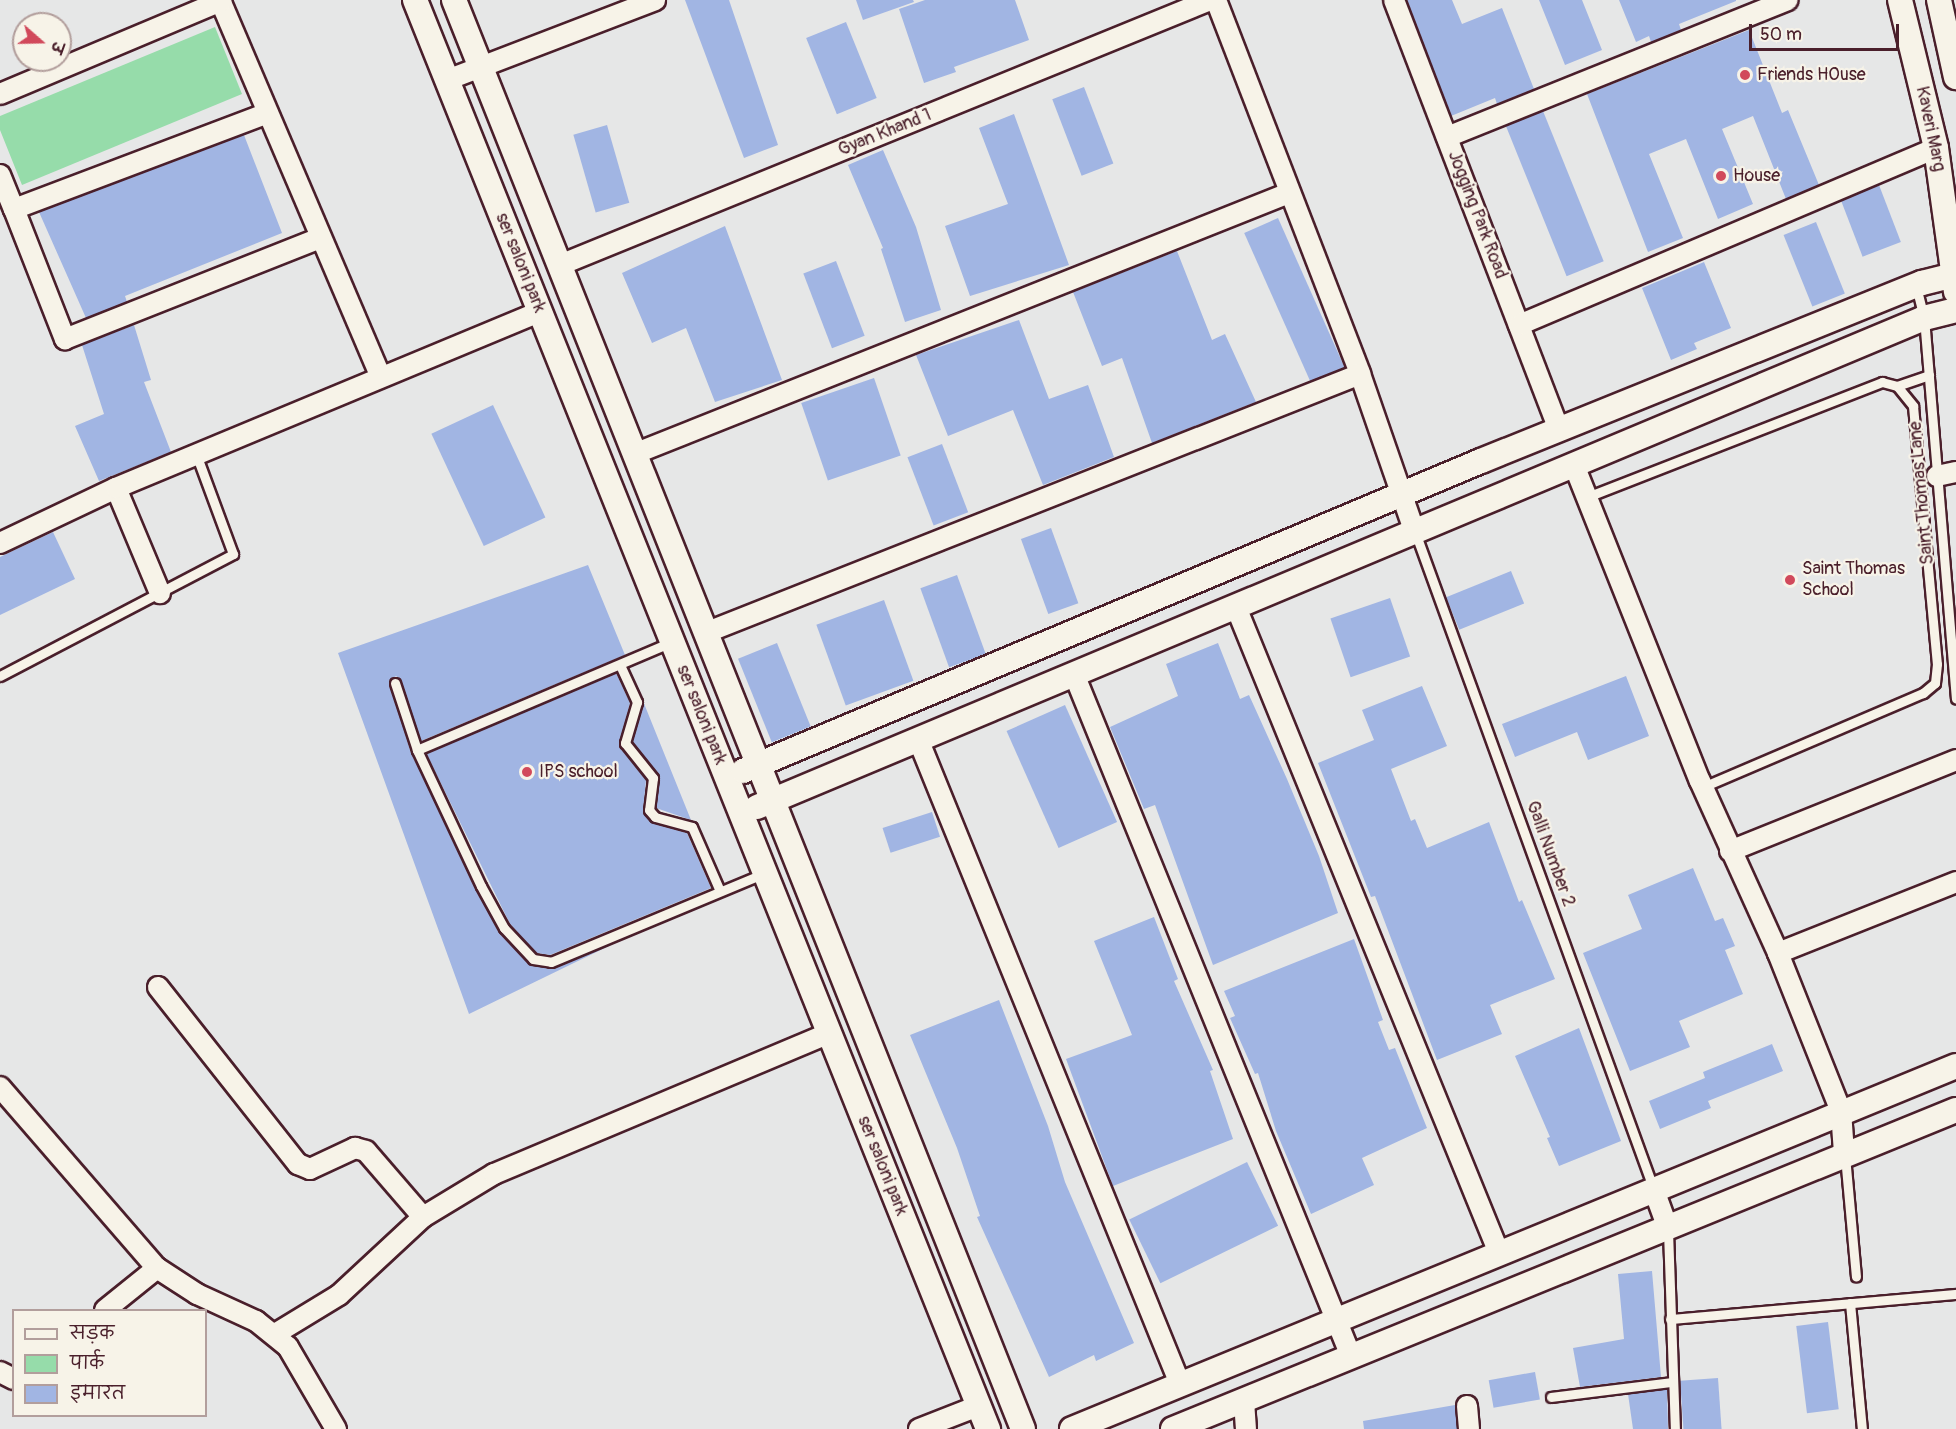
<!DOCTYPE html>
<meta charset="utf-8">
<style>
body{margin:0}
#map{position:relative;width:1956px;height:1429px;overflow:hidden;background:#e6e7e7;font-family:Pangolin,"Playpen Sans Deva",sans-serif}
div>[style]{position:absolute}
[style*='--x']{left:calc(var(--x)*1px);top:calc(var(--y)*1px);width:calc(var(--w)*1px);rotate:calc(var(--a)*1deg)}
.green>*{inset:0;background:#96dcaa}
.building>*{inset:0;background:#a1b5e3;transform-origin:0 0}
.roads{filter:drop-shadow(2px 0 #4a1f2b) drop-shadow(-2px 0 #4a1f2b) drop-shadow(0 2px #4a1f2b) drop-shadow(0 -2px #4a1f2b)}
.service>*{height:9px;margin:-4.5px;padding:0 4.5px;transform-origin:4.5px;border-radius:4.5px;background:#f7f3e8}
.minor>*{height:20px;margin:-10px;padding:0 10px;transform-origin:10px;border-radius:10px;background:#f7f3e8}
.tertiary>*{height:24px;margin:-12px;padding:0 12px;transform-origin:12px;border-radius:12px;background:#f7f3e8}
.dots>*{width:16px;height:16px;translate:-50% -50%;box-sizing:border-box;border:3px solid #f7f3e8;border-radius:50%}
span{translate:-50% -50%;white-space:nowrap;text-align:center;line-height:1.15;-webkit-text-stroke:4.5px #f7f3e8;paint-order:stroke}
.poi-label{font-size:18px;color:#4a1f2b}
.left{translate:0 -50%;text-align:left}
.street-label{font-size:18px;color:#4a1f2b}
.legend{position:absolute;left:12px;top:1309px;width:195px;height:108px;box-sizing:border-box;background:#f7f3e8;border:2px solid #b29e9c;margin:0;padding:8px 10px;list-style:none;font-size:18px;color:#4a1f2b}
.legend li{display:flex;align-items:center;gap:12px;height:30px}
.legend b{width:30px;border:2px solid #b29e9c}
.north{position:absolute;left:12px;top:12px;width:60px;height:60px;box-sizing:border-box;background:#f7f3e8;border:2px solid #b29e9c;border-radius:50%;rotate:110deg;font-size:16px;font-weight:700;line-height:24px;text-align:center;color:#4a1f2b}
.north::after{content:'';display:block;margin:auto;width:21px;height:27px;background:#d1495b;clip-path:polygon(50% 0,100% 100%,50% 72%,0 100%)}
.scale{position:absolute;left:1749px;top:24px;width:150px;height:27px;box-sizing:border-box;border:3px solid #4a1f2b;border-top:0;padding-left:8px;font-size:18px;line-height:21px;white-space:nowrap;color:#4a1f2b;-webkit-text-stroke:4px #f7f3e8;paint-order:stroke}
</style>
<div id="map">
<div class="green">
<i style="clip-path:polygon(215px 27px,242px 94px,22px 185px,0 130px,0 116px)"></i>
</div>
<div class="building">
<i style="clip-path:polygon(685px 0,729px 0,778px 145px,744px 158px)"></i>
<i style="clip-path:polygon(856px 0,913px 0,914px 2px,863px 20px)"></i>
<i style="clip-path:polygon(925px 0,1015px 0,1029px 40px,954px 67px,956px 72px,924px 83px,899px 9px)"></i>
<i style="clip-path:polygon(1407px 0,1452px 0,1462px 24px,1502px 8px,1534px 89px,1497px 104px,1495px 98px,1451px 116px)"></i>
<i style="clip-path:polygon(1539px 0,1582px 0,1602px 50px,1565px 65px)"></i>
<i style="clip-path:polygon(1619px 0,1736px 0,1736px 1px,1679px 24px,1681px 30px,1651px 42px,1649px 36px,1636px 42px)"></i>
<i style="left:846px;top:22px;width:82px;height:43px;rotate:68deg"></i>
<i style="clip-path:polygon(1749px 30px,1782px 113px,1788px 110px,1819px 185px,1786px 199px,1753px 116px,1722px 129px,1753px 204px,1718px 219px,1686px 139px,1649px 154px,1683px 238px,1648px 252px,1587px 94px)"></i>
<i style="left:1084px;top:87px;width:82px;height:34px;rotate:69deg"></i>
<i style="left:1543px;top:111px;width:162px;height:40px;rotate:68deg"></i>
<i style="clip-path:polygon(1014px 114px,1069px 265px,970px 296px,945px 226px,1008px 204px,979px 128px)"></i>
<i style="left:607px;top:125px;width:81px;height:35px;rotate:74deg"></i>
<i style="clip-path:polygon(244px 135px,282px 233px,125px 296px,127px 302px,86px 318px,39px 212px)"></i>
<i style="clip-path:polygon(883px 150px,916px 227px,941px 310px,905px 322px,881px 249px,883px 248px,848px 165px)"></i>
<i style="left:1879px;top:185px;width:61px;height:41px;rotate:69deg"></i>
<i style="left:1278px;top:218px;width:164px;height:37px;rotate:66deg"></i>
<i style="left:1816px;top:222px;width:77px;height:35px;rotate:68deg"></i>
<i style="clip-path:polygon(725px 226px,782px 380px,715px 402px,686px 328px,652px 343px,622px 273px)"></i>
<i style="clip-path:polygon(1177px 251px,1212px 340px,1225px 334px,1256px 402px,1152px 443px,1122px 358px,1102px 366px,1073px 292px)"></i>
<i style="left:836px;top:261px;width:80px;height:35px;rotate:69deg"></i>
<i style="clip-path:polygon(1704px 262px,1731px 328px,1694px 343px,1697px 349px,1671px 360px,1642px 288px)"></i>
<i style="clip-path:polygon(1019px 320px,1049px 399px,1088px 385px,1114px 457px,1043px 485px,1013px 410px,948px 436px,916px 355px)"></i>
<i style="clip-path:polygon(134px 325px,151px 380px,144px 382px,171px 452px,99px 481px,75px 426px,104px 414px,82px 345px)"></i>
<i style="left:874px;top:378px;width:82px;height:77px;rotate:71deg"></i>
<i style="left:493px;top:405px;width:124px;height:68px;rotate:65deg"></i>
<i style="left:942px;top:444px;width:73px;height:37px;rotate:69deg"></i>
<i style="left:1051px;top:528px;width:80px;height:32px;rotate:70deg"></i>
<i style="clip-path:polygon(53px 532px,75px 579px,0 615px,0 557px)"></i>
<i style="clip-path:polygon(588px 565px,625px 655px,421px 741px,401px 680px,396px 676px,389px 681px,411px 753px,499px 933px,529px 964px,550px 969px,615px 943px,469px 1014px,338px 653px)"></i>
<i style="left:1511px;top:571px;width:35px;height:70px;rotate:68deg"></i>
<i style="left:957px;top:575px;width:84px;height:39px;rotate:70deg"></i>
<i style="left:1390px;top:598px;width:62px;height:63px;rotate:71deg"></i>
<i style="left:884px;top:600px;width:86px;height:72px;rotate:70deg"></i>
<i style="left:777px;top:643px;width:90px;height:42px;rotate:68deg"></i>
<i style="clip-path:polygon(1218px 643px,1240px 699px,1249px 695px,1287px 779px,1319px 856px,1338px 913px,1213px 965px,1155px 805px,1144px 809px,1110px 727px,1178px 696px,1166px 664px)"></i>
<i style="clip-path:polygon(616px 673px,630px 703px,619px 745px,646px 780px,643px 812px,653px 823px,687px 833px,711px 888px,550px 955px,536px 953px,510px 924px,426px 753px)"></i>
<i style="clip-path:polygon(1626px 676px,1649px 736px,1588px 760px,1577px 732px,1515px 757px,1502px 724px)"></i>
<i style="clip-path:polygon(1422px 686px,1447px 746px,1391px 769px,1411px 821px,1415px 819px,1427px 848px,1489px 822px,1519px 902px,1522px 900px,1555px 979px,1490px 1005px,1502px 1034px,1437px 1060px,1375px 896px,1371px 897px,1318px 763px,1374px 740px,1362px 710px)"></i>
<i style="clip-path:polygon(643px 701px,691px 820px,656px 808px,659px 776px,632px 742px)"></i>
<i style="left:1065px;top:705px;width:128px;height:64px;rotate:66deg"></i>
<i style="left:932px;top:812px;width:26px;height:52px;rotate:72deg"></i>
<i style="clip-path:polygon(1693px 868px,1715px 921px,1723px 918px,1735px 946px,1725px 950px,1743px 994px,1679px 1021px,1690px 1047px,1630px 1071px,1583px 953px,1642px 929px,1628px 895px)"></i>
<i style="clip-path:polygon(1154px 917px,1178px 979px,1174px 981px,1213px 1070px,1210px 1071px,1233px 1139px,1113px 1186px,1066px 1059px,1132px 1035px,1094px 941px)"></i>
<i style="clip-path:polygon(1354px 939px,1383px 1020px,1378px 1022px,1389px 1050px,1395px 1048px,1427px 1128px,1362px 1158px,1374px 1185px,1311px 1214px,1276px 1131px,1258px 1073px,1255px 1074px,1230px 1018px,1235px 1016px,1224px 991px)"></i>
<i style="clip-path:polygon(999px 1000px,1048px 1126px,1065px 1182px,1134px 1343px,1096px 1361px,1094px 1355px,1049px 1377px,977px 1217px,980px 1216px,957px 1148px,910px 1035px)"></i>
<i style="clip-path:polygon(1579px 1028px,1621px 1141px,1559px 1166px,1547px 1138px,1550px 1137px,1515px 1056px)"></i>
<i style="clip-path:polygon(1772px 1044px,1783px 1071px,1708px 1101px,1711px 1108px,1660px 1129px,1649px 1101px,1705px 1078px,1703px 1072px)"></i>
<i style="left:1247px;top:1162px;width:71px;height:131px;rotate:64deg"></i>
<i style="clip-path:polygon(1652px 1271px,1661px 1377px,1580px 1387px,1573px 1348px,1624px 1339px,1618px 1274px)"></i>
<i style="left:1828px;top:1322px;width:88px;height:32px;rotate:83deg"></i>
<i style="left:1535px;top:1372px;width:28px;height:47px;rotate:80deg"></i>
<i style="left:1718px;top:1378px;width:51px;height:38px;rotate:86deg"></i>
<i style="clip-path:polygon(1667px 1389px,1668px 1429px,1633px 1429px,1628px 1394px)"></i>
<i style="clip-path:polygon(1455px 1405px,1457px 1429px,1364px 1429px,1363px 1421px)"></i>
</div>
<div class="roads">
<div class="service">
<i style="--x:1916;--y:286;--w:33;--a:76"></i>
<i style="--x:1924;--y:318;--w:382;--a:85.2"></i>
<i style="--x:1897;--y:386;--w:34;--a:-19"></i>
<i style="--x:1587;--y:497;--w:317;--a:-21.3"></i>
<i style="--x:1882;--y:382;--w:16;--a:15"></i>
<i style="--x:1897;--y:386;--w:26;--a:51"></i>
<i style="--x:1913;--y:406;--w:259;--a:84.7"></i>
<i style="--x:1937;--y:664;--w:19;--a:96"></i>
<i style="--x:1935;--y:683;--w:16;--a:140"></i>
<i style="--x:1923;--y:693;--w:239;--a:156.9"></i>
<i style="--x:1415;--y:532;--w:700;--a:70.04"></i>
<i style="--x:620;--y:665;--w:41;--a:65.3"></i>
<i style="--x:637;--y:702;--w:43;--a:106.3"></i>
<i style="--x:625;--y:743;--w:45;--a:51.3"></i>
<i style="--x:653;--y:778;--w:32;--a:97"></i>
<i style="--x:649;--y:810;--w:9;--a:49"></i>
<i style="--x:655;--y:817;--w:38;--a:15"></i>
<i style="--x:692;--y:827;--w:70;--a:66.4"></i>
<i style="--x:0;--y:676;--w:263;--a:-27.6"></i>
<i style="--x:233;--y:554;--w:107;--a:-110.3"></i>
<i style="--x:395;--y:683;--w:71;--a:71.8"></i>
<i style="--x:417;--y:750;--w:150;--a:64.8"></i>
<i style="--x:481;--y:886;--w:48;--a:61.3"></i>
<i style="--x:504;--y:928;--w:42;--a:46.9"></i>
<i style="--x:533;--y:959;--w:18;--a:9"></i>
<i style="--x:551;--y:962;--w:232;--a:-22.6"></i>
<i style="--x:417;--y:750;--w:277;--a:-23"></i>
<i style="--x:1845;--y:1156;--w:121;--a:84.8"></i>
<i style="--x:1668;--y:1231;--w:198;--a:88"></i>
<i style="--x:1850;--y:1303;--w:127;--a:84.6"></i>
<i style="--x:1670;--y:1319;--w:287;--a:-5"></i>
<i style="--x:1551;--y:1397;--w:122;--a:-7.1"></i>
</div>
<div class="minor">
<i style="--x:220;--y:0;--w:409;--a:66.9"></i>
<i style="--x:1216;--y:0;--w:401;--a:68.9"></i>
<i style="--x:1360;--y:374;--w:165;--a:70.9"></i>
<i style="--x:1394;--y:0;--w:460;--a:69"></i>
<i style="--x:447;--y:80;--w:223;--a:-21"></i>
<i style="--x:0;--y:94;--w:240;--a:-22.8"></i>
<i style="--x:1447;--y:137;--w:367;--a:-21.9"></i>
<i style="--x:0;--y:175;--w:37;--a:68"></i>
<i style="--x:14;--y:209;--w:269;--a:-20.7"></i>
<i style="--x:14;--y:209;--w:140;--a:68.6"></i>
<i style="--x:65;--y:339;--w:274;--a:-21.6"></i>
<i style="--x:560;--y:265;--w:702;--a:-22.18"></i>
<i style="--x:1519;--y:325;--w:453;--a:-23"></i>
<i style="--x:634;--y:454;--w:705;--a:-21.73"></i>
<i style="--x:1574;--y:465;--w:340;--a:68.3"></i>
<i style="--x:1700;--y:781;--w:189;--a:65.6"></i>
<i style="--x:1778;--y:953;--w:170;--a:68.3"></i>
<i style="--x:1841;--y:1111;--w:42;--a:85.9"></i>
<i style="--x:1937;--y:476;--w:19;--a:-12"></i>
<i style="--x:116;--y:488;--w:114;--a:67.3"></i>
<i style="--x:0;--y:543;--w:128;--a:-25.4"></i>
<i style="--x:116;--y:488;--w:458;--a:-22.6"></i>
<i style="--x:1236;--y:607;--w:697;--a:67.85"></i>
<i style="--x:705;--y:633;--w:704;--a:-21.57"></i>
<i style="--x:1074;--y:674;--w:736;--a:67.9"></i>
<i style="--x:918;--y:739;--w:696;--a:67.89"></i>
<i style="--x:1730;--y:851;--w:244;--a:-21.9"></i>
<i style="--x:1778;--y:953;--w:192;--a:-21.7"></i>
<i style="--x:158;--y:987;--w:226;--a:51.7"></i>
<i style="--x:298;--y:1164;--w:13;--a:23"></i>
<i style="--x:310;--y:1169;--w:50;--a:-25"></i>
<i style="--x:355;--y:1148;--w:11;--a:15"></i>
<i style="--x:366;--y:1151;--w:87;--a:49.2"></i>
<i style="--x:0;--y:1087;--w:240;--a:49.1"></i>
<i style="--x:157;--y:1268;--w:48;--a:33"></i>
<i style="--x:197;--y:1294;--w:65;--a:24.6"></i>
<i style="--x:256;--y:1321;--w:41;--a:39.1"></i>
<i style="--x:288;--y:1347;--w:95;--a:59.7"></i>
<i style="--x:1654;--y:1190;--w:38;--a:70"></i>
<i style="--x:105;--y:1310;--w:67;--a:-38.9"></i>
<i style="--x:275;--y:1334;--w:75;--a:-31.4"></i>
<i style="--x:339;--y:1295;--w:115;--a:-42.9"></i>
<i style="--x:423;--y:1217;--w:83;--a:-31.2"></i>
<i style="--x:494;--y:1174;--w:363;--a:-22.8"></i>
<i style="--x:0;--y:1372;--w:16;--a:27"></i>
<i style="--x:1244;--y:1401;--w:28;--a:86"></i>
<i style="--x:1467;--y:1406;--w:23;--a:85"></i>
<i style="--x:919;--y:1429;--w:63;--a:-21.3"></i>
</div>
<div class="tertiary">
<i style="--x:415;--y:0;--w:1540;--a:68.15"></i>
<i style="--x:454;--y:0;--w:1538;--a:68.29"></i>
<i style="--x:1900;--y:0;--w:152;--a:76.3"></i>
<i style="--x:1936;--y:148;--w:145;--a:82.1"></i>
<i style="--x:1939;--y:0;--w:79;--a:77.6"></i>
<i style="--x:743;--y:771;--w:800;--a:-22.79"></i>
<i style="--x:1481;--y:461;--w:476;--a:-22"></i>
<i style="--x:1922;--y:283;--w:33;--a:-14"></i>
<i style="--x:757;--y:807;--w:1265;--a:-22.73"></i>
<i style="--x:1924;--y:318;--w:33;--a:-14"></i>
<i style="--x:1072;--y:1429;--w:956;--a:-22.32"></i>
<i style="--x:1173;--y:1429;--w:845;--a:-22.17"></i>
</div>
</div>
<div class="dots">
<i style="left:1745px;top:75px;background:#d1495b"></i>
<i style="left:1721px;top:176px;background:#d1495b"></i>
<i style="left:1790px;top:580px;background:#d1495b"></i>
<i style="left:527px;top:772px;background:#d1495b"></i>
</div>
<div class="poi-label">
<span class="left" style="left:1757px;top:75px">Friends HOuse</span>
<span class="left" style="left:1733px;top:176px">House</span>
<span class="left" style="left:1802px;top:580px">Saint Thomas<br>School</span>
<span class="left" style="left:539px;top:772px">IPS school</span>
</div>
<div class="street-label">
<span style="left:1930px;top:129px;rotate:78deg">Kaveri Marg</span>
<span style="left:885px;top:133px;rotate:-22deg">Gyan Khand 1</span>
<span style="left:1477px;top:215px;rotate:69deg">Jogging Park Road</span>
<span style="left:520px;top:263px;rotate:68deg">ser saloni park</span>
<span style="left:1922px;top:493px;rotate:-95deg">Saint Thomas Lane</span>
<span style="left:701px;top:715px;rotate:68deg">ser saloni park</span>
<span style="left:1550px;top:854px;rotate:70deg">Galli Number 2</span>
<span style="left:882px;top:1166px;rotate:68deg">ser saloni park</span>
</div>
<ul class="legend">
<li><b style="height:8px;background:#f7f3e8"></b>सड़क</li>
<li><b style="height:16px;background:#96dcaa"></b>पार्क</li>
<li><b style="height:16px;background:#a1b5e3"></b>इमारत</li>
</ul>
<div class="north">उ</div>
<div class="scale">50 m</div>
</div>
